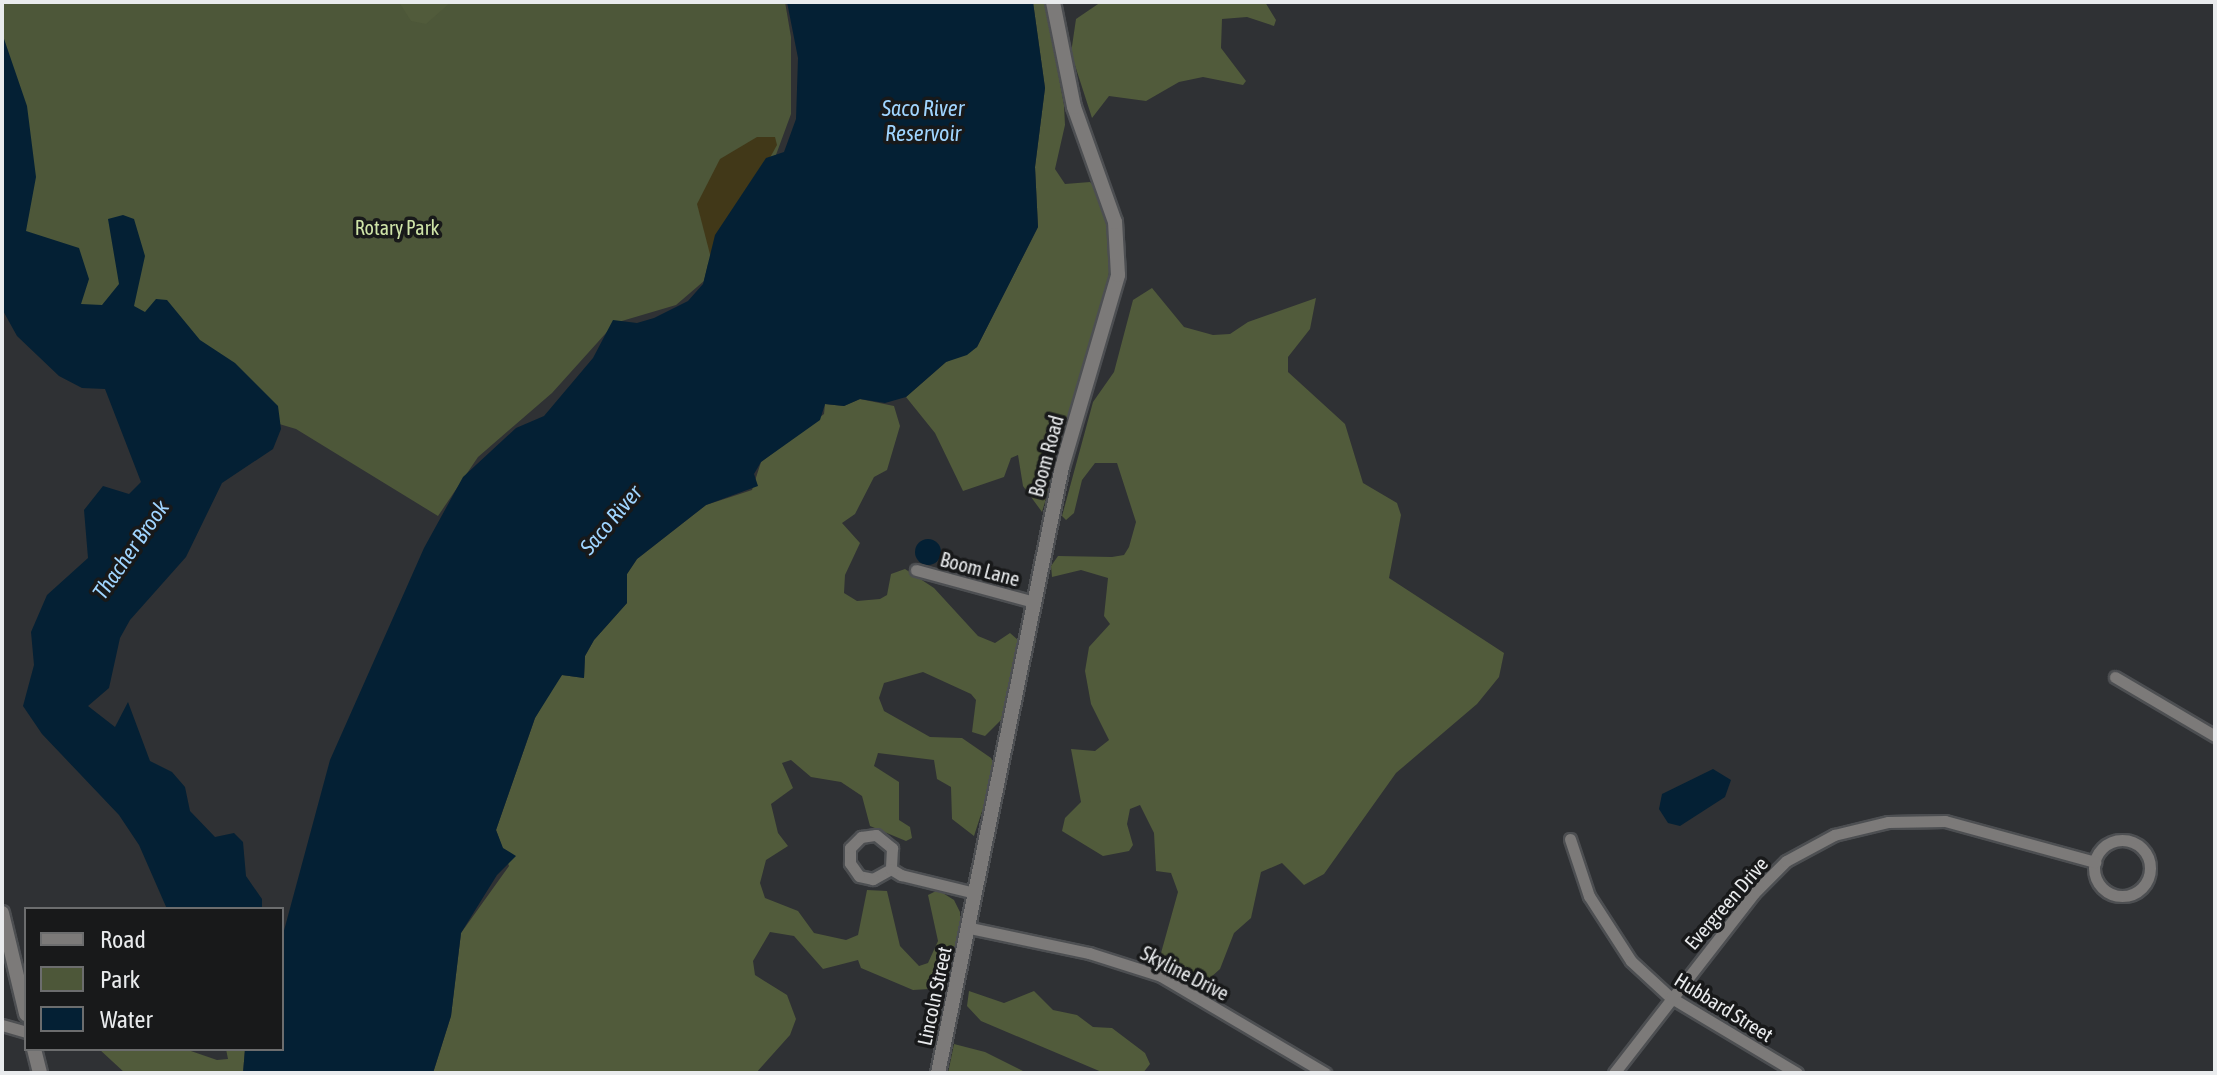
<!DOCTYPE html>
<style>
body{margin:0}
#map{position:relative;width:2217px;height:1075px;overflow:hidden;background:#2f3134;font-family:"Asap Condensed",sans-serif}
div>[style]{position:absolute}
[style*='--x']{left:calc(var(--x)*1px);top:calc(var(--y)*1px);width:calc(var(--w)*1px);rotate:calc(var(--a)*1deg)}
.green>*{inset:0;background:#4d5739}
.forest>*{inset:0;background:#515b3b}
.sand>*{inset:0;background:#413818}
.water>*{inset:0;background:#042034}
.round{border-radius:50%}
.roads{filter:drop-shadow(2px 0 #4d4f52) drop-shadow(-2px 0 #4d4f52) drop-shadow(0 2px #4d4f52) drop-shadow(0 -2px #4d4f52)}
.minor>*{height:11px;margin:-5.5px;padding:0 5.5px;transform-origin:5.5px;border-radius:5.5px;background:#7c7a79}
.minor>.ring{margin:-5.5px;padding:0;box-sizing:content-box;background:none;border:11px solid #7c7a79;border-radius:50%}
.tertiary>*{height:14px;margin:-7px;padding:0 7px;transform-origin:7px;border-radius:7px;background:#7c7a79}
span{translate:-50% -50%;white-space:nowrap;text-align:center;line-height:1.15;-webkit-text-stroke:7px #18191a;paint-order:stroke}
.park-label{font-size:20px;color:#cfe4a8}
.street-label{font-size:20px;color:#e9ebed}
.water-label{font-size:22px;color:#a0d5ff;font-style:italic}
.frame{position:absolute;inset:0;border:4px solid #e9ebed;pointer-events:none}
.legend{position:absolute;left:24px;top:907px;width:260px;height:144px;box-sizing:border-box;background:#18191a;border:2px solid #6c6d6e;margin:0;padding:10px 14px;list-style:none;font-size:24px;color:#e9ebed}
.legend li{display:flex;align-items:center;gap:16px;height:40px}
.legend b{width:40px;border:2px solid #6c6d6e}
</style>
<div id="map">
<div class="green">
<i style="clip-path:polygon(2px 2px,785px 2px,791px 37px,791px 114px,769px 174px,708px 264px,704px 281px,676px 305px,615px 323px,552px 393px,478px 457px,438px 516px,296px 429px,181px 395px,37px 278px,2px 150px)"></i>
</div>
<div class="forest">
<i style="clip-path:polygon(399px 2px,451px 2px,426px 24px,411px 21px)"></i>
<i style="clip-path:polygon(1033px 2px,1045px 2px,1064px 105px,1065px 125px,1055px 169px,1065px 184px,1090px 182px,1097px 189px,1112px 247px,1106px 297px,1042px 512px,1023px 486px,1018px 455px,1011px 458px,1004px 477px,963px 491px,935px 433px,906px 397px,946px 362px,977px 347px,1038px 227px,1035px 167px,1045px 88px)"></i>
<i style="clip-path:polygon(1101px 2px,1265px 2px,1276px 20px,1274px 26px,1247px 17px,1222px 19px,1221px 48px,1246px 81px,1243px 85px,1203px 77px,1179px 82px,1146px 101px,1109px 96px,1092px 118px,1071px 53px,1076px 19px)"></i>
<i style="clip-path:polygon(1152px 288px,1184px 327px,1213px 335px,1230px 334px,1248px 322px,1316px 298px,1310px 329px,1288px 357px,1288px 372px,1345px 424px,1363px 483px,1397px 503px,1401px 515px,1389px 578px,1504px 653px,1499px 677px,1477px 704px,1396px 773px,1324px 874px,1304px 885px,1282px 863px,1261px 872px,1251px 918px,1234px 933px,1220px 969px,1210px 978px,1166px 968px,1161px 953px,1178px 892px,1171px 873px,1156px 871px,1154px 833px,1140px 805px,1130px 809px,1127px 824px,1133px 845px,1129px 851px,1103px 856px,1062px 831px,1065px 818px,1081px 802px,1071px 749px,1095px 751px,1109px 740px,1091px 704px,1085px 671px,1089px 647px,1110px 624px,1104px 616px,1108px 578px,1081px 570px,1052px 577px,1051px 566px,1058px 556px,1112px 557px,1124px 555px,1129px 547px,1136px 522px,1117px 463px,1095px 463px,1082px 480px,1074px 513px,1066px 520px,1062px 516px,1093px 402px,1114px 372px,1133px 300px)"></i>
<i style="clip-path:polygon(860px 399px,894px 406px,900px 426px,887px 470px,874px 477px,855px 514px,842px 523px,860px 543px,845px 575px,844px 593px,857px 601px,880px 599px,887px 595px,891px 574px,905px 569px,934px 588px,978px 636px,995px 643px,1010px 633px,1019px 641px,1003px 718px,985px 736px,972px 732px,976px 700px,971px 694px,923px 672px,884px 683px,879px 698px,884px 711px,930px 737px,962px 738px,991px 758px,996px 768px,974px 836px,952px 819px,951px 787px,937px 779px,934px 760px,878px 753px,874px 766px,899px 782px,899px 820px,910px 827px,912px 838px,906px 841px,870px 826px,862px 796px,841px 782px,811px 777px,791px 760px,782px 763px,793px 788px,771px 804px,778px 833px,788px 846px,766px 860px,760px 883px,765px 898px,798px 911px,814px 933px,846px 940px,858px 935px,867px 890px,887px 891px,900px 946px,919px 966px,928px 963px,938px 941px,928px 895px,938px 890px,954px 900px,960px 912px,961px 935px,946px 988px,913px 990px,861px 968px,858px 960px,823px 969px,794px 936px,770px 932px,753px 961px,755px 975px,787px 995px,796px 1019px,790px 1035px,756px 1073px,433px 1073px,451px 1016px,461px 933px,509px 866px,496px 830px,535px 718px,554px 685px,562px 675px,584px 678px,585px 656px,594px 640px,627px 603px,627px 574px,637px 559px,706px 505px,752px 490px,761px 462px,824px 414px,825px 404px,844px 406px)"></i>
<i style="clip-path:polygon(969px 991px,1004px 1003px,1034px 991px,1053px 1010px,1077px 1015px,1093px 1027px,1112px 1028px,1145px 1053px,1150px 1064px,1143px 1073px,1104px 1073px,981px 1021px,967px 1006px)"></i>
<i style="clip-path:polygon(954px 1044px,985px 1052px,1027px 1073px,948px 1073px)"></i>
<i style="clip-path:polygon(99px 1049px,185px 1049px,217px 1060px,228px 1059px,226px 1049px,245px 1049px,243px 1073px,125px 1073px)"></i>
</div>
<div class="sand">
<i style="clip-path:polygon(757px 137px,775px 137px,777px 145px,712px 262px,697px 204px,720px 159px)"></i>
</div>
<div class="water">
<i style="clip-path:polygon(787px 2px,1033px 2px,1045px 88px,1035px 167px,1038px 227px,1003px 296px,977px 347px,967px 355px,946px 362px,906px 397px,885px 403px,860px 399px,844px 406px,825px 404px,820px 420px,761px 462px,754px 474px,758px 486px,706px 505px,637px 559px,627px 574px,627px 603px,594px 640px,585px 656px,584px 678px,562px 675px,535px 718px,496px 830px,503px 848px,516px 856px,497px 875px,461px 933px,451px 1016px,433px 1073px,243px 1073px,245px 1049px,282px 1049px,282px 938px,330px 760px,424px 548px,463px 477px,516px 428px,544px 416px,593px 358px,613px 320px,637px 323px,654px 318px,688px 301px,703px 284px,715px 235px,766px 158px,784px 152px,796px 119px,798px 58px)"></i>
<i style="clip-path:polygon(2px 33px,27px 106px,36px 177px,26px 231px,79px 248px,89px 279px,81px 304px,102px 305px,119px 284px,108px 219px,123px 215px,134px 219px,145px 256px,134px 306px,145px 312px,156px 299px,167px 300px,200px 340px,235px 363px,278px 406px,281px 429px,273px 449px,222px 483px,186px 557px,130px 620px,120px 638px,109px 688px,88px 706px,115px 727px,128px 702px,150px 761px,172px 772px,185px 787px,190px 811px,215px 837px,234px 833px,243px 842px,246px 876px,262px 899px,262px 909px,167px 909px,139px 845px,119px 815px,42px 734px,23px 706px,34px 665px,31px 632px,47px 595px,88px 558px,84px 510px,103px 486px,129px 494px,141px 482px,105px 389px,82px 388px,59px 376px,17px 336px,2px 309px)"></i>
<i class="round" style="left:915px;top:539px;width:26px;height:26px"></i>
<i style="clip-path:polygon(1713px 769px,1731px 780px,1725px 797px,1680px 826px,1668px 823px,1659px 809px,1662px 794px)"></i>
</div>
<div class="roads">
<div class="minor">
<i style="--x:916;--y:570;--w:122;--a:15.2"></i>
<i style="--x:2115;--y:677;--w:116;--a:30.5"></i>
<i style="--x:1570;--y:839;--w:60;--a:71.6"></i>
<i style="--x:1589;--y:896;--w:77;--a:57.1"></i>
<i style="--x:1631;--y:961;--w:53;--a:42.7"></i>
<i style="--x:1670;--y:997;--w:148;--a:30.9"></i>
<i class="ring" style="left:2094px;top:840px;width:45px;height:45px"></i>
<i style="--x:891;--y:869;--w:21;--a:151"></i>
<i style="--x:873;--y:879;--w:14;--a:-168"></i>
<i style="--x:859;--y:876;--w:16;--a:-125"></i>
<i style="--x:850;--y:863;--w:15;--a:-90"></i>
<i style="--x:850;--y:848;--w:16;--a:-45"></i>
<i style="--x:861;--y:837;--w:15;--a:-8"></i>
<i style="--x:876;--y:835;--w:21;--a:39"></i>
<i style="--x:892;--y:848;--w:21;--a:93"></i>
<i style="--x:891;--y:869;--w:12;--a:31"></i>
<i style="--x:901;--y:875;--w:76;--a:13.7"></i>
<i style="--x:970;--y:928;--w:122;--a:11.9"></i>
<i style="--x:1089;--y:953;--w:76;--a:17.7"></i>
<i style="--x:1161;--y:976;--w:191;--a:30.6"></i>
<i style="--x:2;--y:1025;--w:25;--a:16"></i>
<i style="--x:1614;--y:1073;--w:228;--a:-52.1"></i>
<i style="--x:1754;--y:893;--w:45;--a:-45"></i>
<i style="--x:1786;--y:861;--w:55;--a:-28.4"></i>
<i style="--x:1834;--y:835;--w:56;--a:-13.5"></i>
<i style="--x:1888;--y:822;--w:57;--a:-1"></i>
<i style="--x:1945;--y:821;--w:156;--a:15.3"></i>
</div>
<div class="tertiary">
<i style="--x:2;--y:913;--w:104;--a:76.6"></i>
<i style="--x:34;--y:1049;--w:25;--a:76"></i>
<i style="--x:938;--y:1073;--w:619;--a:-78.44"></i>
<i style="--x:1062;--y:467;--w:200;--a:-73.7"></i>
<i style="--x:1118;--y:275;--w:53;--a:-93.2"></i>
<i style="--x:1115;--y:222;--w:122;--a:-109.6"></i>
<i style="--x:1074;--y:107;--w:107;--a:-101.3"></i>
</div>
</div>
<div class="park-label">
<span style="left:397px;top:227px">Rotary Park</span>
</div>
<div class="street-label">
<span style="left:1046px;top:456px;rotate:-75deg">Boom Road</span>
<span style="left:980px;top:569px;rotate:15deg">Boom Lane</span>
<span style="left:1726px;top:903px;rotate:-49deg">Evergreen Drive</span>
<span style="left:1185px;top:973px;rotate:27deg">Skyline Drive</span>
<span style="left:934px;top:996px;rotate:-78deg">Lincoln Street</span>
<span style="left:1724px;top:1007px;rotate:32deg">Hubbard Street</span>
</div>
<div class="water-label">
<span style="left:923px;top:121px">Saco River<br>Reservoir</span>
<span style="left:611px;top:520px;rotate:-50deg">Saco River</span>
<span style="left:131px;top:550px;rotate:-55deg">Thacher Brook</span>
</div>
<div class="frame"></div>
<ul class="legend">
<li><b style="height:10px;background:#7c7a79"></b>Road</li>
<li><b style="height:22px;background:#4d5739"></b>Park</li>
<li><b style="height:22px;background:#042034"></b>Water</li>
</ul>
</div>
